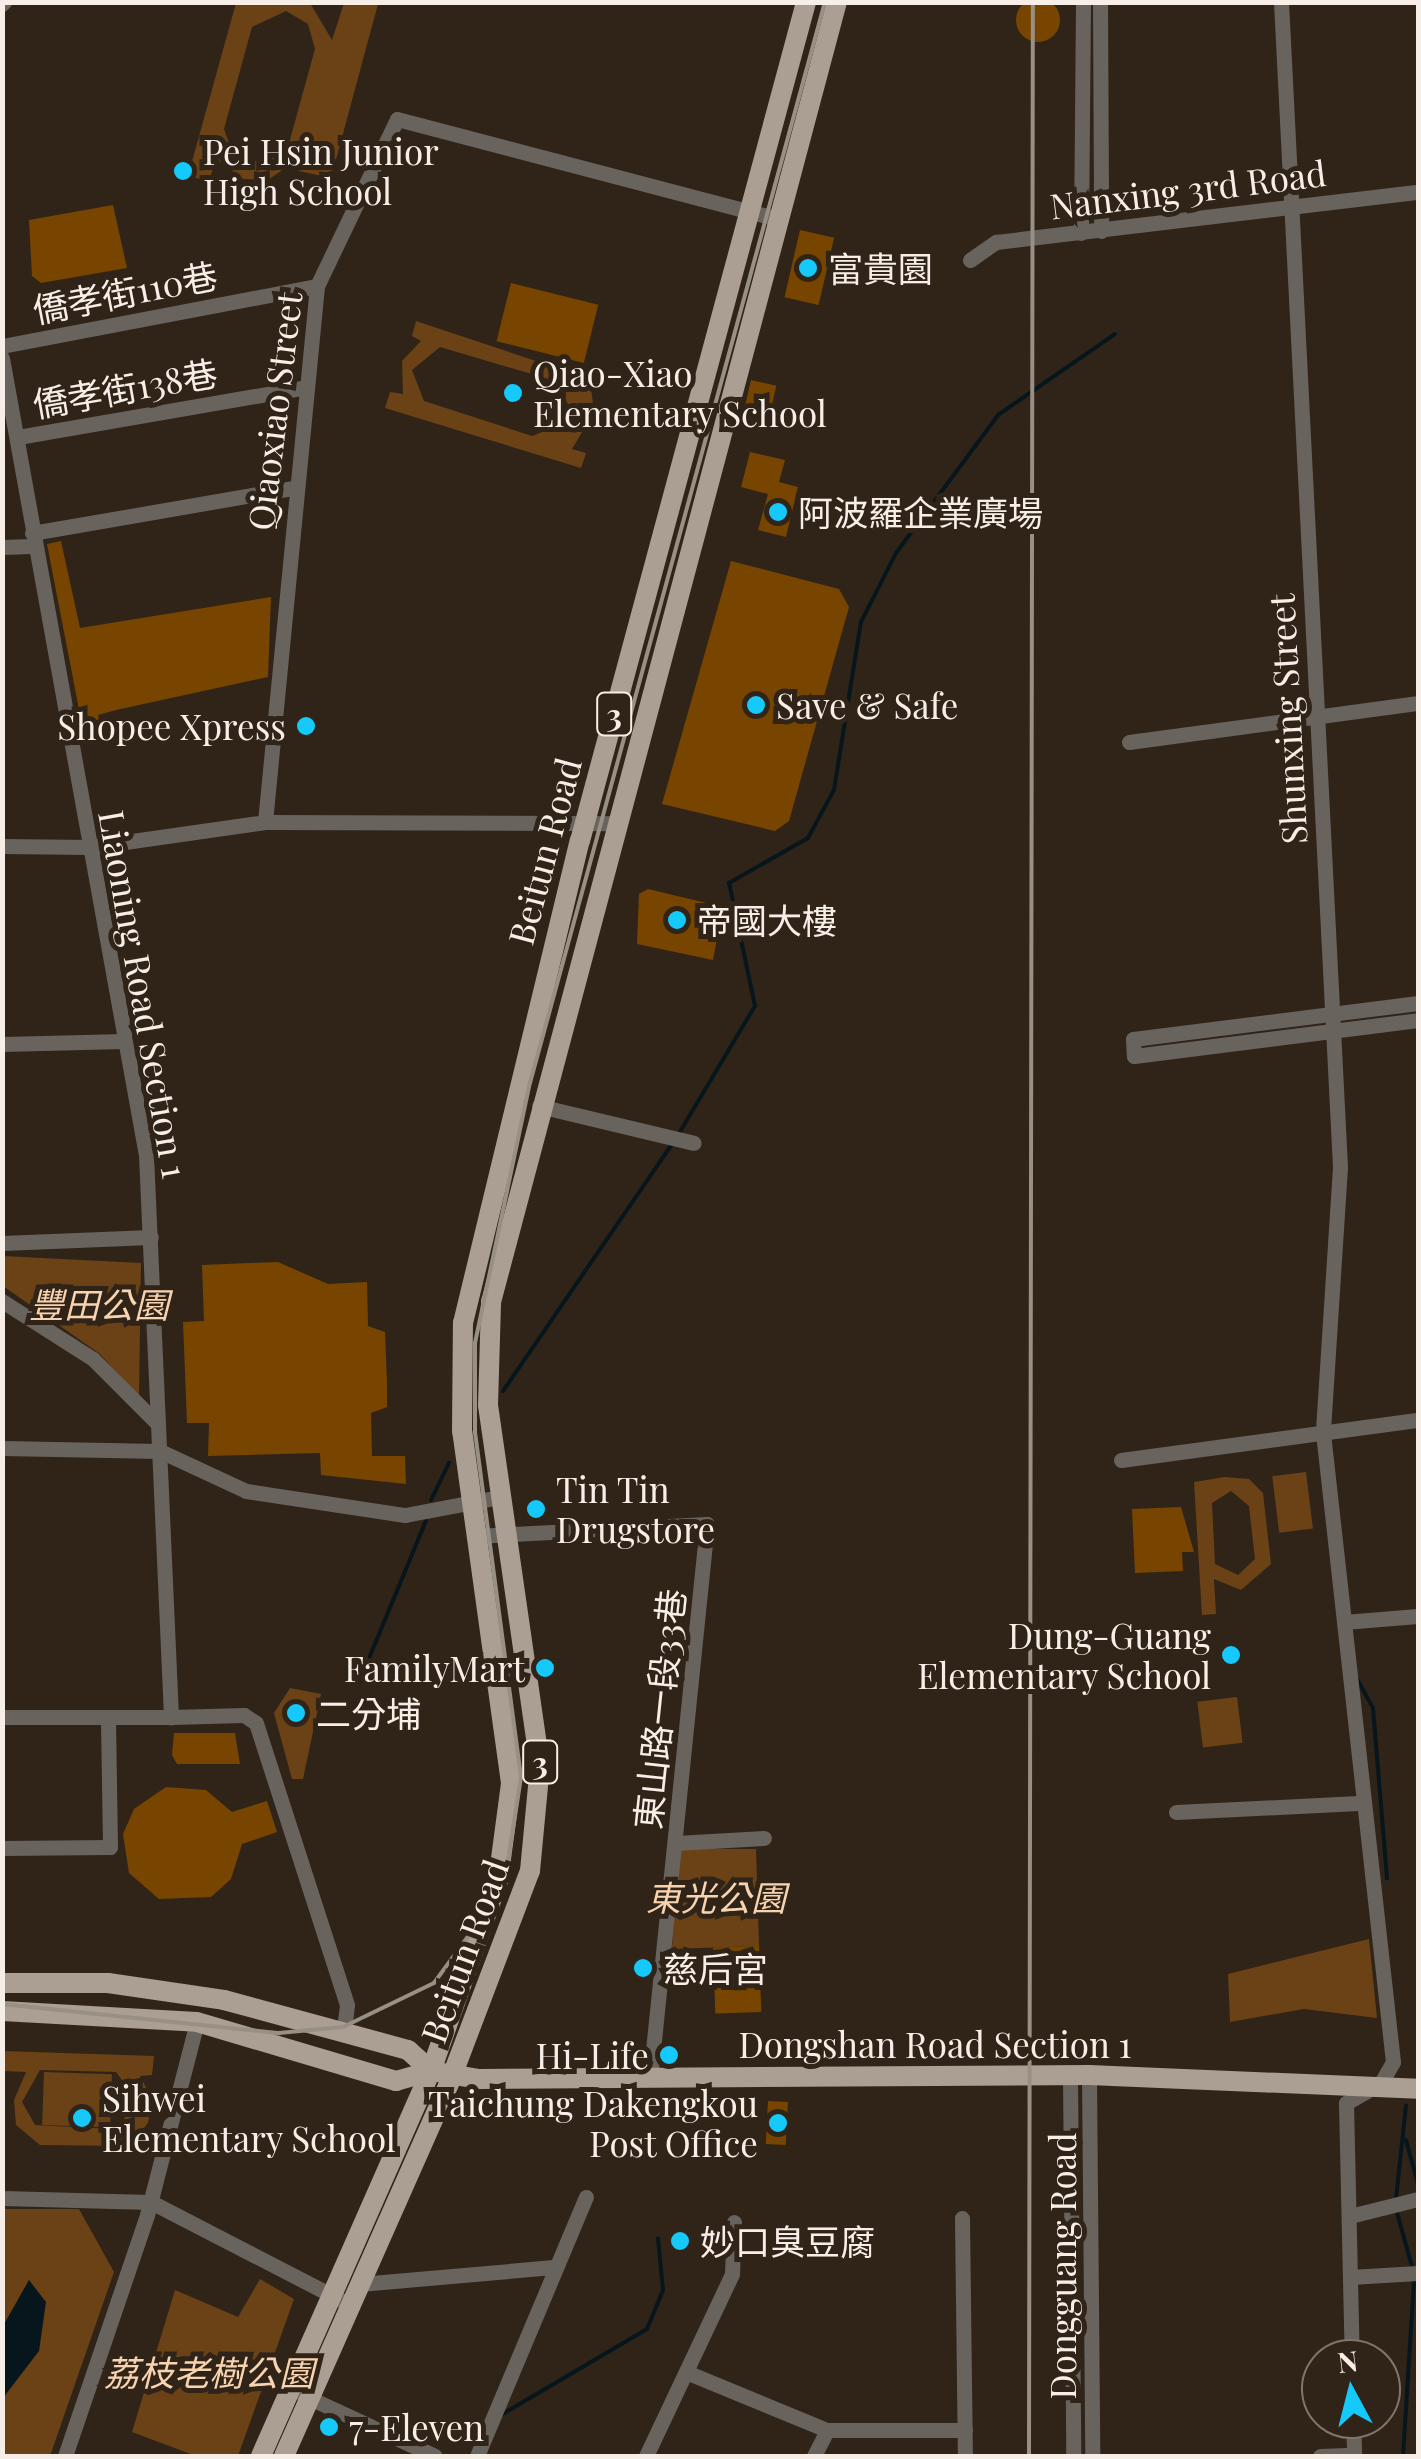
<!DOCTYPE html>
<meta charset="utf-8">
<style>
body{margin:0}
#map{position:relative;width:1421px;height:2459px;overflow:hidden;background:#302419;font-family:"Playfair Display","Noto Sans TC",serif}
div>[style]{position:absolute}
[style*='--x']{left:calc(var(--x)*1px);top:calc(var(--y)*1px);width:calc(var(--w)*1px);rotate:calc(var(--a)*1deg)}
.green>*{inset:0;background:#6a4216;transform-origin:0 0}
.water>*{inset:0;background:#06161c}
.stream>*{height:4px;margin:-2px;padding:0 2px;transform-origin:2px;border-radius:2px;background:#06161c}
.building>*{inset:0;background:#774500;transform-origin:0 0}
.round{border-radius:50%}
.minor>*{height:15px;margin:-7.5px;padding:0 7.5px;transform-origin:7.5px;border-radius:7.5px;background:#69635d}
.major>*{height:20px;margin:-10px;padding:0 10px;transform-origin:10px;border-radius:10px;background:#ab9e93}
.rail>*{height:4px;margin:-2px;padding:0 2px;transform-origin:2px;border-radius:2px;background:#988f85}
.dots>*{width:28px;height:28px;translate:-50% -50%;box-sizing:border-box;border:5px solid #302419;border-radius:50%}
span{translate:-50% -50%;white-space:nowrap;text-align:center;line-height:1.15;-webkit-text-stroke:10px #302419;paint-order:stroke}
.shield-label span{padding:2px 8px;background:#302419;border:2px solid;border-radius:8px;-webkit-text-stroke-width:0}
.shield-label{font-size:32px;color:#f7efe7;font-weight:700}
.poi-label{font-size:35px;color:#f7efe7}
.left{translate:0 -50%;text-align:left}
.right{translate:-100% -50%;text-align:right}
.street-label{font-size:35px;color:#f7efe7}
.park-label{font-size:35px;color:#f8d3b0;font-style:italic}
.frame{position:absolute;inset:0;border:5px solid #f7efe7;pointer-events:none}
.north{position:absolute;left:1301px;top:2339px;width:100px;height:100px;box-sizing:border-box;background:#302419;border:2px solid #80756b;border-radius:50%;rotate:353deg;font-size:28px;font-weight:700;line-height:40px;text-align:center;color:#f7efe7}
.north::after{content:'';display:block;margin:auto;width:35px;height:45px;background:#15cafb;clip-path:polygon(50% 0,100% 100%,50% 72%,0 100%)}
</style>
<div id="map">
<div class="green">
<i style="clip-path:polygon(evenodd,236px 3px,310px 3px,332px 40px,344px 3px,378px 4px,331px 178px,299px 171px,302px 156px,268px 180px,243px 179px,216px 159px,209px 181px,188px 176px,236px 3px,286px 11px,308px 24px,315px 49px,288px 147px,251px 163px,233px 154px,224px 129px,252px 27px,286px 11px)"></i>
<i style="clip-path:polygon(evenodd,416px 321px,590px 379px,594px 412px,572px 449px,586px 453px,581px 468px,385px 408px,390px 392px,403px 394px,402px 361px,421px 341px,412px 336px,416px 321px,440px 347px,555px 381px,568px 404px,563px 424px,532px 436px,424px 401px,412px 370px,440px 347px)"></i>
<i style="clip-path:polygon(2px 1256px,141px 1263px,139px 1397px,100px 1354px,3px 1286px)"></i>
<i style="left:1306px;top:1472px;width:57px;height:34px;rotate:83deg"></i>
<i style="clip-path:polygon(evenodd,1225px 1477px,1249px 1479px,1263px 1493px,1271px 1564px,1241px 1590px,1214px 1579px,1216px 1614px,1202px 1615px,1194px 1482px,1225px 1477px,1231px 1491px,1249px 1506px,1255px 1559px,1238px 1575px,1215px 1564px,1212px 1503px,1231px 1491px)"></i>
<i style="clip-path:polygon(290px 1688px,321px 1694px,303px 1779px,292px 1779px,274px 1713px)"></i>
<i style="left:1237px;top:1697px;width:46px;height:40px;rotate:83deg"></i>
<i style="clip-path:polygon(679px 1849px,756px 1849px,759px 1946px,672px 1949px)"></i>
<i style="clip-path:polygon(1369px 1939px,1377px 2018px,1304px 2009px,1230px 2022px,1228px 1974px)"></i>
<i style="clip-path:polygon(evenodd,3px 2051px,154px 2056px,152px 2075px,140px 2076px,152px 2099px,148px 2123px,130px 2146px,40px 2145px,16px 2125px,14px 2100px,26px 2072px,3px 2071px,3px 2051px,40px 2070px,116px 2072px,133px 2095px,129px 2114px,112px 2129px,35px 2125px,22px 2102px,40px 2070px)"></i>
<i style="left:44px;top:2072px;width:68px;height:53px;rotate:2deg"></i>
<i style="clip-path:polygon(2px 2209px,79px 2209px,114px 2272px,50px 2456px,3px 2456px)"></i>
<i style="clip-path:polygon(260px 2279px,294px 2299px,238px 2456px,196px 2456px,132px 2432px,175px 2290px,238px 2317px)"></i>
</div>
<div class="water">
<i style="clip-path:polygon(29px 2280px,46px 2302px,39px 2351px,3px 2398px,3px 2326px)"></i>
</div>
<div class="stream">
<i style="--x:678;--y:1135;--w:150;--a:-59.2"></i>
<i style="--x:755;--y:1006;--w:126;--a:-101.9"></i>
<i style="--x:729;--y:883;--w:91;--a:-29.7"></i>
<i style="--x:808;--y:838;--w:55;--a:-61.6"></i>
<i style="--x:834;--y:790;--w:170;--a:-80.9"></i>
<i style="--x:861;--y:622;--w:77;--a:-63.1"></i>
<i style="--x:896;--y:553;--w:172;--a:-53.5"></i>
<i style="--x:998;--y:415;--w:142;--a:-34.7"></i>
<i style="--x:503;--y:1391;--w:301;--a:-55.6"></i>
<i style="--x:431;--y:1500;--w:41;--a:-64.1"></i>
<i style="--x:1357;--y:1679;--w:33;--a:61"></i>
<i style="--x:1373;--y:1708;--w:171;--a:85.3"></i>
<i style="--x:360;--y:1680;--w:172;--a:-67.5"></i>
<i style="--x:1406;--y:2140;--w:46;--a:74.7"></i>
<i style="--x:1396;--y:2199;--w:94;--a:-83.9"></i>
<i style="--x:1396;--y:2209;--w:63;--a:74.4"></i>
<i style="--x:501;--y:2415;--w:169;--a:-30.5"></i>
<i style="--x:647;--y:2329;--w:42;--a:-67.7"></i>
<i style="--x:663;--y:2290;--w:52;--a:-95.5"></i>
<i style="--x:1403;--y:2456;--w:176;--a:-86.4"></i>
</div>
<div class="building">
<i class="round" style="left:1016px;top:-2px;width:44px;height:44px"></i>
<i style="clip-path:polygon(113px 205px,127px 268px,41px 283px,32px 276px,29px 220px)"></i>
<i style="left:800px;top:230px;width:35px;height:69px;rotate:13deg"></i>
<i style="left:511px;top:283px;width:90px;height:60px;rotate:14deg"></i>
<i style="left:751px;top:380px;width:26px;height:30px;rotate:13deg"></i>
<i style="clip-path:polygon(750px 452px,785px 460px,779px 482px,798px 487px,786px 537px,758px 530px,768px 494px,741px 487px)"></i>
<i style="clip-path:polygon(61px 541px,80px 628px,271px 597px,268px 677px,116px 710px,98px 715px,102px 729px,83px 730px,47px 544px)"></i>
<i style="clip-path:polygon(731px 561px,839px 589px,849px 607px,789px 821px,775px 831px,662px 804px)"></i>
<i style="clip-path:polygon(648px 889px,723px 907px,713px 960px,637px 944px,639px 894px)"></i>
<i style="clip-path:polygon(278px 1262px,328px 1284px,367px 1282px,368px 1326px,385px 1332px,387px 1383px,387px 1407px,371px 1413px,372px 1456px,405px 1456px,406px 1484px,321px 1475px,320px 1453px,208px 1456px,209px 1423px,187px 1423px,183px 1322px,204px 1321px,202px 1265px)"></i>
<i style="clip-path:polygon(1181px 1507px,1194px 1552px,1182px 1552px,1183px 1571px,1135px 1573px,1132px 1509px)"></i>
<i style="clip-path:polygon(235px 1733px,240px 1764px,177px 1764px,172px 1755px,174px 1733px)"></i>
<i style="clip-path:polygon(166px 1787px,206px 1790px,232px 1812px,267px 1801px,277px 1832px,242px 1844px,231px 1879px,211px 1897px,159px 1899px,129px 1873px,123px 1834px,134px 1809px)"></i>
<i style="left:759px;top:1946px;width:66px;height:46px;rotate:88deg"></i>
<i style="left:768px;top:2101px;width:20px;height:43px;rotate:3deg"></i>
</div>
<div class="minor">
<i style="--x:1100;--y:2;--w:229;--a:89.7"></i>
<i style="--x:1281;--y:2;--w:1166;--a:87.1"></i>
<i style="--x:1340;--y:1167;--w:267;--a:93.7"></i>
<i style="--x:1323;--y:1433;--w:633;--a:83.65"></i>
<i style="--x:1393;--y:2062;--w:24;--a:120"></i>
<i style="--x:1381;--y:2083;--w:40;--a:150.3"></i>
<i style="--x:1346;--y:2103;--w:256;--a:88.7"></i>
<i style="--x:2;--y:4;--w:3;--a:-45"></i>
<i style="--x:1081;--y:233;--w:231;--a:-89.5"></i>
<i style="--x:970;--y:260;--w:32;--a:-35"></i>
<i style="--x:996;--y:242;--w:425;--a:-6.8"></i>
<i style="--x:2;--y:346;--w:321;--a:-10.8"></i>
<i style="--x:2;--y:358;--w:810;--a:79.76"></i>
<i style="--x:146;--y:1155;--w:563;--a:87.45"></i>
<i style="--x:171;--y:1717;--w:73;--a:-1.6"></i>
<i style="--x:244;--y:1715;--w:14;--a:34"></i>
<i style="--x:256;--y:1723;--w:296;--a:72.1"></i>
<i style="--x:347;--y:2005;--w:26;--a:97"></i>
<i style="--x:18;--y:437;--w:287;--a:-9.8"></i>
<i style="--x:32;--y:533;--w:264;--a:-9.8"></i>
<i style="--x:2;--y:547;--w:30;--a:-2"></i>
<i style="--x:1129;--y:742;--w:292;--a:-7.7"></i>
<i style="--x:265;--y:822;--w:539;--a:-84.46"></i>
<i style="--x:317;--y:286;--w:185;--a:-64.4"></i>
<i style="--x:397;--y:119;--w:394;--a:14.7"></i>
<i style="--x:2;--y:846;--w:88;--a:0.7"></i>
<i style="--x:90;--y:847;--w:177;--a:-8.1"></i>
<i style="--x:265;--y:822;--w:350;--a:0.2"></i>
<i style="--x:1418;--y:1003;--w:287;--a:172.8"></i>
<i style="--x:1133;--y:1039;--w:17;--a:87"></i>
<i style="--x:1134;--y:1056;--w:286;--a:-7.2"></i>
<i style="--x:2;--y:1044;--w:122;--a:-1.4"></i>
<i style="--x:539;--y:1106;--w:159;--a:13.4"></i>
<i style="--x:2;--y:1243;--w:149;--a:-2.3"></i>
<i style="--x:2;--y:1301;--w:108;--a:32.5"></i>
<i style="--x:93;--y:1359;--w:89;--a:45"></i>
<i style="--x:2;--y:1448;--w:158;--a:1.1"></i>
<i style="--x:160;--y:1451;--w:95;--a:24.9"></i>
<i style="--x:246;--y:1491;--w:161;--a:8.6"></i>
<i style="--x:405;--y:1515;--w:97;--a:-10.7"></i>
<i style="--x:1121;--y:1460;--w:300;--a:-7.7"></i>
<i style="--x:476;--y:1536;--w:231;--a:-3"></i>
<i style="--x:707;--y:1524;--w:558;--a:95.86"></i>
<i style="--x:1344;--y:1622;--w:74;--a:-4.6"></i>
<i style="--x:2;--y:1717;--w:169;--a:0"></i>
<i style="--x:1176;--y:1812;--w:187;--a:-2.8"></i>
<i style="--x:676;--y:1843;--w:88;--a:-3.3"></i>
<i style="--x:2;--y:1848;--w:108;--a:-0.5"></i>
<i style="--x:110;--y:1847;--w:129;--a:-90.9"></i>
<i style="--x:1089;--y:2075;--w:381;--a:89.5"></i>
<i style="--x:1070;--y:2076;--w:380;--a:89.5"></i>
<i style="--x:2;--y:2198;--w:149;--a:1.5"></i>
<i style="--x:151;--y:2202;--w:212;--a:27.3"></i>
<i style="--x:1350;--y:2216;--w:70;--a:-14"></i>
<i style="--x:962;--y:2218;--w:238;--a:89.3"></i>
<i style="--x:1350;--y:2277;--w:68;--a:-3.4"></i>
<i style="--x:360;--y:2284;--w:197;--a:-5"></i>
<i style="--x:686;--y:2372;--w:152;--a:22.4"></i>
<i style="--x:827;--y:2430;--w:138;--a:0"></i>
<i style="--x:303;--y:2395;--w:145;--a:24.8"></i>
<i style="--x:1353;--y:2419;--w:37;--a:88"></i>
<i style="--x:65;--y:2456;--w:255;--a:-71.2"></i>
<i style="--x:147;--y:2215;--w:199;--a:-75.5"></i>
<i style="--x:477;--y:2456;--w:281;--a:-67.2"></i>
<i style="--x:646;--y:2456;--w:201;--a:-64.7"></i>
<i style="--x:732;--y:2274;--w:52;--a:-87.8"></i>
<i style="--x:814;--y:2456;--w:29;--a:-63"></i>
<i style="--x:1320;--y:2456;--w:34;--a:-2"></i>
</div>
<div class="major">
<i style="--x:2;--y:1983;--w:106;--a:0"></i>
<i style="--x:108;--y:1983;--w:117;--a:8.3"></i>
<i style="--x:224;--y:2000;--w:191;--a:15.2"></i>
<i style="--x:408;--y:2050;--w:31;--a:42"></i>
<i style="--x:2;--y:2011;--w:195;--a:3.2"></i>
<i style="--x:197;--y:2022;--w:208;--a:16.5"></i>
<i style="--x:396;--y:2081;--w:36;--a:-16"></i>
<i style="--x:431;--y:2071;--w:49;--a:9.5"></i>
<i style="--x:479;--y:2079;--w:610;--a:-0.38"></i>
<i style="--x:1089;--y:2075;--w:329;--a:2.4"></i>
<i style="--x:261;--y:2456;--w:421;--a:-66.2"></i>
<i style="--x:431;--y:2071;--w:201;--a:-70.6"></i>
<i style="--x:498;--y:1881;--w:99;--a:-82.4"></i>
<i style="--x:511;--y:1783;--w:355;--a:-97.9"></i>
<i style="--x:462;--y:1431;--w:108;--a:-89.5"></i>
<i style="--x:463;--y:1323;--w:496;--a:-76.4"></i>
<i style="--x:580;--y:841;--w:869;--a:-74.92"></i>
<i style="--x:284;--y:2456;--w:415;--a:-66.1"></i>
<i style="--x:452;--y:2076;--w:219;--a:-69.2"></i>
<i style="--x:530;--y:1871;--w:105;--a:-84.6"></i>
<i style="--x:540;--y:1766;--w:365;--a:-98.2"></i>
<i style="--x:488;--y:1405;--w:103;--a:-88.3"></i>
<i style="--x:491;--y:1302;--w:1345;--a:-75.1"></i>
</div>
<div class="rail">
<i style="--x:2;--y:2004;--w:279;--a:6"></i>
<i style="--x:279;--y:2033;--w:64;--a:-5.4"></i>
<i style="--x:343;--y:2027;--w:101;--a:-25.8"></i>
<i style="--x:434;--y:1983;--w:119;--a:-53.9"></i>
<i style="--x:504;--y:1887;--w:111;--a:-81.2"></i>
<i style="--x:521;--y:1777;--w:347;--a:-97.6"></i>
<i style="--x:475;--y:1433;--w:90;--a:-90"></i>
<i style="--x:475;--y:1343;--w:266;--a:-78.1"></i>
<i style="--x:530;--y:1083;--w:1121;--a:-74.74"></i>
<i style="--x:1029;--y:2456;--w:2454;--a:-89.91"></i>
</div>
<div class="dots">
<i style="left:183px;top:171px;background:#15cafb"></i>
<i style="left:808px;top:268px;background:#15cafb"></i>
<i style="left:513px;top:393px;background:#15cafb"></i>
<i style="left:778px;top:512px;background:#15cafb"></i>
<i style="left:756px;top:705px;background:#15cafb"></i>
<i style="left:306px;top:726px;background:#15cafb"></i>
<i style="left:677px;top:920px;background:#15cafb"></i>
<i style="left:536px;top:1509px;background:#15cafb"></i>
<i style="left:1231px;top:1655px;background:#15cafb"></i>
<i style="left:545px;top:1668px;background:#15cafb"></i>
<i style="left:296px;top:1713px;background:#15cafb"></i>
<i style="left:643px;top:1968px;background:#15cafb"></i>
<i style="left:669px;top:2055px;background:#15cafb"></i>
<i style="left:82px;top:2118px;background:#15cafb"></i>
<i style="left:778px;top:2123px;background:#15cafb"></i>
<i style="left:680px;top:2241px;background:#15cafb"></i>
<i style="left:329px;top:2427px;background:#15cafb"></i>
</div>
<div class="shield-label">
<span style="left:614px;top:714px">3</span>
<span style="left:540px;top:1762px">3</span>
</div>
<div class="poi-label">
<span class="left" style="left:203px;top:171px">Pei Hsin Junior<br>High School</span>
<span class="left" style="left:828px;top:268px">富貴園</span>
<span class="left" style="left:533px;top:393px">Qiao-Xiao<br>Elementary School</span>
<span class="left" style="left:798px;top:512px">阿波羅企業廣場</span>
<span class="left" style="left:776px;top:705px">Save &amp; Safe</span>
<span class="right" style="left:286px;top:726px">Shopee Xpress</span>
<span class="left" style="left:697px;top:920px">帝國大樓</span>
<span class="left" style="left:556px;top:1509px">Tin Tin<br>Drugstore</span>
<span class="right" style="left:1211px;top:1655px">Dung-Guang<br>Elementary School</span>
<span class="right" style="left:525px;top:1668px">FamilyMart</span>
<span class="left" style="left:316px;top:1713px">二分埔</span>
<span class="left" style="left:663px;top:1968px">慈后宮</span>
<span class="right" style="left:649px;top:2055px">Hi-Life</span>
<span class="left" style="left:102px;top:2118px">Sihwei<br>Elementary School</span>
<span class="right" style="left:758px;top:2123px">Taichung Dakengkou<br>Post Office</span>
<span class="left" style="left:700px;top:2241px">妙口臭豆腐</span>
<span class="left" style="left:349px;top:2427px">7-Eleven</span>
</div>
<div class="street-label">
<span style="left:1188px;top:189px;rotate:-7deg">Nanxing 3rd Road</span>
<span style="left:125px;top:292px;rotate:-11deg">僑孝街110巷</span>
<span style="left:125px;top:388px;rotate:-10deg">僑孝街138巷</span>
<span style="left:274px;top:411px;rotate:-83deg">Qiaoxiao Street</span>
<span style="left:1287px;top:719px;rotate:-93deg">Shunxing Street</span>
<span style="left:544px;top:851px;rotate:-75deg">Beitun Road</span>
<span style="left:144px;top:994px;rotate:80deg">Liaoning Road Section 1</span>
<span style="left:659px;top:1709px;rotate:-84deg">東山路一段33巷</span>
<span style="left:464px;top:1951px;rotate:-70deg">Beitun Road</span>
<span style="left:935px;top:2044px">Dongshan Road Section 1</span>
<span style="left:1062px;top:2266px;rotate:-90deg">Dongguang Road</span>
</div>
<div class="park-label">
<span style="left:99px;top:1304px">豐田公園</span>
<span style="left:716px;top:1897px">東光公園</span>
<span style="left:209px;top:2372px">荔枝老樹公園</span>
</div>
<div class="frame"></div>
<div class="north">N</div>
</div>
